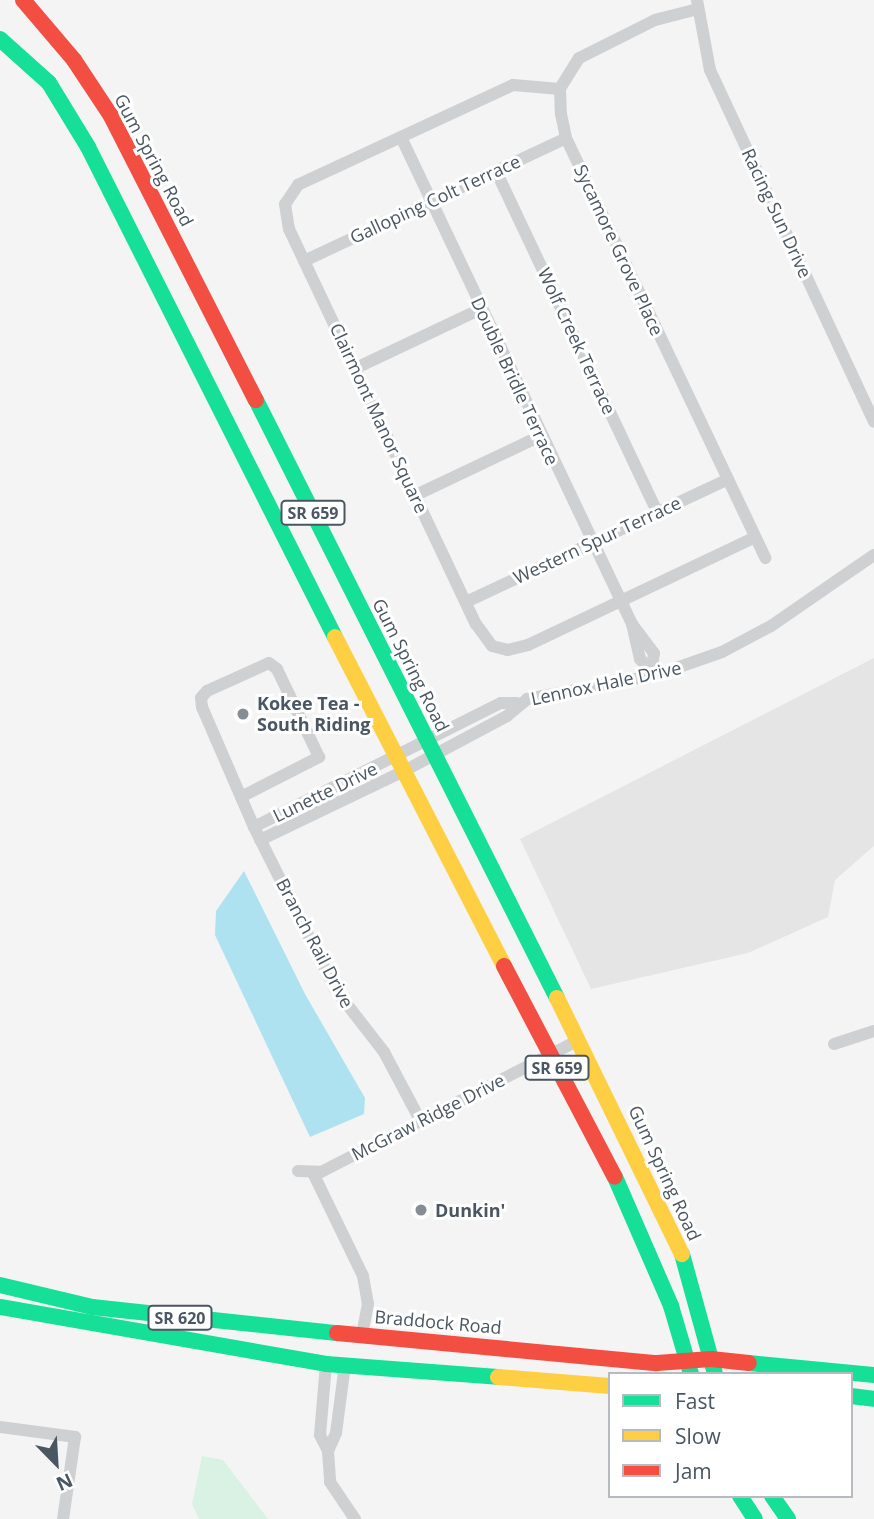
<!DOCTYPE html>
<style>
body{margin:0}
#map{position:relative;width:874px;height:1519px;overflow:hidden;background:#f4f4f4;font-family:"Open Sans",sans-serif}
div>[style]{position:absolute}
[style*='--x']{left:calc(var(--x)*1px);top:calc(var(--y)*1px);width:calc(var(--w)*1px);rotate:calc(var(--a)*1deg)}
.education>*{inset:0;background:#e6e5e6}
.green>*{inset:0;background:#d9f2e3}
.water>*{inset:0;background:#aee2f0}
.street>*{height:12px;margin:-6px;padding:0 6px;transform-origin:6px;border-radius:6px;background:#ced0d2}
.fast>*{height:16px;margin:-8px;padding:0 8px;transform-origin:8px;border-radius:8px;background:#16e098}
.slow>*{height:16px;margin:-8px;padding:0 8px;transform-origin:8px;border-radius:8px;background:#ffcf43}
.jam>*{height:16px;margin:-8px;padding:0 8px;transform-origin:8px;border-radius:8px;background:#f24e42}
.dots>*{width:19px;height:19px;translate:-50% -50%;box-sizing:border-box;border:4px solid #fff;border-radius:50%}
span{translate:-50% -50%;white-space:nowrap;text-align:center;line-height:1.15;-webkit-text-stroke:6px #fff;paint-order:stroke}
.shield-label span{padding:2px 5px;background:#fff;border:2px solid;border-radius:5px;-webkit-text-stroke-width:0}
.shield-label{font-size:16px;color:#4a5661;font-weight:700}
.street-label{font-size:18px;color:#4a5661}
.poi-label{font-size:18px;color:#4a5661;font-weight:700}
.left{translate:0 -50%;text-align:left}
.legend{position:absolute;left:608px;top:1372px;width:245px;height:126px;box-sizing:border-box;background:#fff;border:2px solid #b7bbc0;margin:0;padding:9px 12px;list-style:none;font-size:21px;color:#4a5661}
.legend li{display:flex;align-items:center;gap:14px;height:35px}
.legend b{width:35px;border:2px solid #b7bbc0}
.north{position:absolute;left:21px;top:1428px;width:70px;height:70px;-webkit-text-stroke:5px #fff;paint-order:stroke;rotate:156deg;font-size:19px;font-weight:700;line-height:28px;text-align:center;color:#4a5661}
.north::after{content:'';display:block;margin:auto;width:24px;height:32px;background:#4a5661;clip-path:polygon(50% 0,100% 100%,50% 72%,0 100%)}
</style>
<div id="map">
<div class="education">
<i style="clip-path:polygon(874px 658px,874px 846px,835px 880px,828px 917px,748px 953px,591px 989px,520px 839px)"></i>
</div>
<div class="green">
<i style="clip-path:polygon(202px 1456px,223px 1460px,268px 1519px,199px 1519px,192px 1504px)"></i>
</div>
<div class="water">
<i style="clip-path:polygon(244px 871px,305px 994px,365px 1098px,364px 1114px,310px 1137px,215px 935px,216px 911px)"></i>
</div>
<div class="street">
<i style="--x:697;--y:0;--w:71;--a:79.5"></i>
<i style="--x:710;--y:70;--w:388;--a:65"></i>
<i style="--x:698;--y:9;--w:44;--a:165.7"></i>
<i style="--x:655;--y:20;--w:85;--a:153.4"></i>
<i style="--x:579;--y:58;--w:36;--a:122"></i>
<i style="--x:560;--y:89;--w:25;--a:88"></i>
<i style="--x:561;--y:114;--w:25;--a:78"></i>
<i style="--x:566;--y:138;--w:465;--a:64.6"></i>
<i style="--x:560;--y:89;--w:47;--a:-175.1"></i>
<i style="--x:513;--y:85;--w:237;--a:155.1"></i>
<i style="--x:298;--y:185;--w:23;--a:124"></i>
<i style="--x:285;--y:204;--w:25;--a:81"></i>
<i style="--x:289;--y:229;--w:437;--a:64.7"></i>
<i style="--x:476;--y:624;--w:27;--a:54"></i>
<i style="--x:492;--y:646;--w:16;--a:14"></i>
<i style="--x:508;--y:650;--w:21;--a:-14"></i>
<i style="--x:528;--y:645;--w:251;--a:-25.4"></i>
<i style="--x:401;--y:137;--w:539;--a:64.62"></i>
<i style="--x:632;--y:624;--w:36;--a:77"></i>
<i style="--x:640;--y:659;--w:23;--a:45"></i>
<i style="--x:496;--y:171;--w:377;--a:64.7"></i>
<i style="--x:304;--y:261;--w:289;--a:-25.1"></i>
<i style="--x:356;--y:368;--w:138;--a:-25.3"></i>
<i style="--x:416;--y:495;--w:137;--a:-25.4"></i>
<i style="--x:466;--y:602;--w:289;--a:-25.1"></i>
<i style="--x:632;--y:624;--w:36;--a:53"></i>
<i style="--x:654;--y:653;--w:14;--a:98"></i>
<i style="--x:241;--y:797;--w:88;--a:-27.1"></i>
<i style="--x:319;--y:757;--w:98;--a:-115.5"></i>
<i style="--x:277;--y:669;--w:10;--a:-143"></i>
<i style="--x:269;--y:663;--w:68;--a:155.7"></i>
<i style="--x:207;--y:691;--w:9;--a:131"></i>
<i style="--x:201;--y:698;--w:9;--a:84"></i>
<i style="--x:202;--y:707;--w:131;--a:66.6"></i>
<i style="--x:254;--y:827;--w:181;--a:63.4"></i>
<i style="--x:335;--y:989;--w:80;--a:52.1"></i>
<i style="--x:384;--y:1052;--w:77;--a:62.1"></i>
<i style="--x:254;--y:827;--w:276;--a:-26.7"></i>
<i style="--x:501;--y:703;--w:16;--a:0"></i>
<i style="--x:260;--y:840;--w:160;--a:-25.6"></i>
<i style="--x:404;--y:771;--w:117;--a:-28.1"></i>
<i style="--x:507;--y:716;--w:26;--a:-40"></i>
<i style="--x:527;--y:699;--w:131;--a:-10.5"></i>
<i style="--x:656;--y:675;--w:70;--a:-19.2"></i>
<i style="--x:722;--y:652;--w:55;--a:-28"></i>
<i style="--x:771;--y:626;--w:125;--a:-34.6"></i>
<i style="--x:834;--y:1044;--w:42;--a:-18"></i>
<i style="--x:298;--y:1171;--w:23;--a:2"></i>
<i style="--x:321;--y:1172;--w:290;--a:-27.1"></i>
<i style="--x:314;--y:1175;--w:112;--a:64.1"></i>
<i style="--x:363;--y:1276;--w:28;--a:80"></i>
<i style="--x:368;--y:1304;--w:32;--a:101"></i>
<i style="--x:326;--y:1364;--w:71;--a:94.8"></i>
<i style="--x:320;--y:1435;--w:18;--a:63"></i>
<i style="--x:328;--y:1451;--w:31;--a:86"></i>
<i style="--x:330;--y:1482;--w:45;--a:56"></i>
<i style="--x:0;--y:1427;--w:76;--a:7.6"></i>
<i style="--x:75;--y:1437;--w:83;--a:98.3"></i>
<i style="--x:328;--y:1451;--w:20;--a:-66"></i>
<i style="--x:336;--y:1433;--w:69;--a:-82.5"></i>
</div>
<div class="fast">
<i style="--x:0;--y:39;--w:66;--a:41.9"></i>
<i style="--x:49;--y:83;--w:75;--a:58.6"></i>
<i style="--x:88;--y:147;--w:549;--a:63.25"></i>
<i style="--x:256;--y:400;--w:669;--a:63.28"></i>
<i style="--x:615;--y:1177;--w:141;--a:66.5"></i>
<i style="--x:671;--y:1306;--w:71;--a:73.6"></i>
<i style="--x:682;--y:1254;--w:124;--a:74.6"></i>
<i style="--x:0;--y:1285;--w:95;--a:13.4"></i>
<i style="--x:92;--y:1307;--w:246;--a:6.1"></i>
<i style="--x:0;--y:1307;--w:331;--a:9.9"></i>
<i style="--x:326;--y:1364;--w:172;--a:4.3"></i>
<i style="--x:749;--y:1363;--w:126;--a:5.5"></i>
<i style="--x:851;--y:1396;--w:23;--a:7"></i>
<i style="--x:740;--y:1496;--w:27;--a:57"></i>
<i style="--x:772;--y:1496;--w:28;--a:55"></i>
</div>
<div class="slow">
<i style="--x:335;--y:637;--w:370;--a:62.8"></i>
<i style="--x:557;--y:998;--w:285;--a:64"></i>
<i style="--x:498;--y:1377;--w:112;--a:4.6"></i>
</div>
<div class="jam">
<i style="--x:23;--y:0;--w:79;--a:49.6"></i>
<i style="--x:74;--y:60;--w:67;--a:56.5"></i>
<i style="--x:111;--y:116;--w:319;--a:63"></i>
<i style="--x:504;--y:966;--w:238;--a:62.3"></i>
<i style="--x:337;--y:1333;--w:321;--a:5.4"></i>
<i style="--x:657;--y:1363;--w:54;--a:-4.2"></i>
<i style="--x:711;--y:1359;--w:38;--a:6"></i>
</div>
<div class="dots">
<i style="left:243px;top:714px;background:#868d94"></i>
<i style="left:421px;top:1210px;background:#868d94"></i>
</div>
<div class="shield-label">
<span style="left:313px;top:513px">SR 659</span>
<span style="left:557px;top:1068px">SR 659</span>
<span style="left:180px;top:1318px">SR 620</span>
</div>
<div class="street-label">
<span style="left:154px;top:160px;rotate:62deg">Gum Spring Road</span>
<span style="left:435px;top:199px;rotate:-25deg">Galloping Colt Terrace</span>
<span style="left:777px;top:213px;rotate:65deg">Racing Sun Drive</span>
<span style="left:619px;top:250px;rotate:65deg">Sycamore Grove Place</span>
<span style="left:577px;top:341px;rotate:65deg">Wolf Creek Terrace</span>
<span style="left:515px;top:381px;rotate:65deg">Double Bridle Terrace</span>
<span style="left:379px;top:418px;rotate:65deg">Clairmont Manor Square</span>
<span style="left:597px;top:540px;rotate:-25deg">Western Spur Terrace</span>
<span style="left:411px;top:665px;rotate:63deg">Gum Spring Road</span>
<span style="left:606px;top:683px;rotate:-12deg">Lennox Hale Drive</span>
<span style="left:325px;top:792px;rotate:-26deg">Lunette Drive</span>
<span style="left:315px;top:943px;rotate:62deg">Branch Rail Drive</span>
<span style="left:428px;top:1117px;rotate:-27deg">McGraw Ridge Drive</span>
<span style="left:665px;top:1173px;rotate:65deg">Gum Spring Road</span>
<span style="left:438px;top:1322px;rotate:5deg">Braddock Road</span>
</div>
<div class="poi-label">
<span class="left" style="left:257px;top:714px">Kokee Tea -<br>South Riding</span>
<span class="left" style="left:435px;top:1210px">Dunkin'</span>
</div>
<ul class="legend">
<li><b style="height:9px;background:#16e098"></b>Fast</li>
<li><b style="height:9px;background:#ffcf43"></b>Slow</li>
<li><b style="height:9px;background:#f24e42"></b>Jam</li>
</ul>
<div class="north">N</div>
</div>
